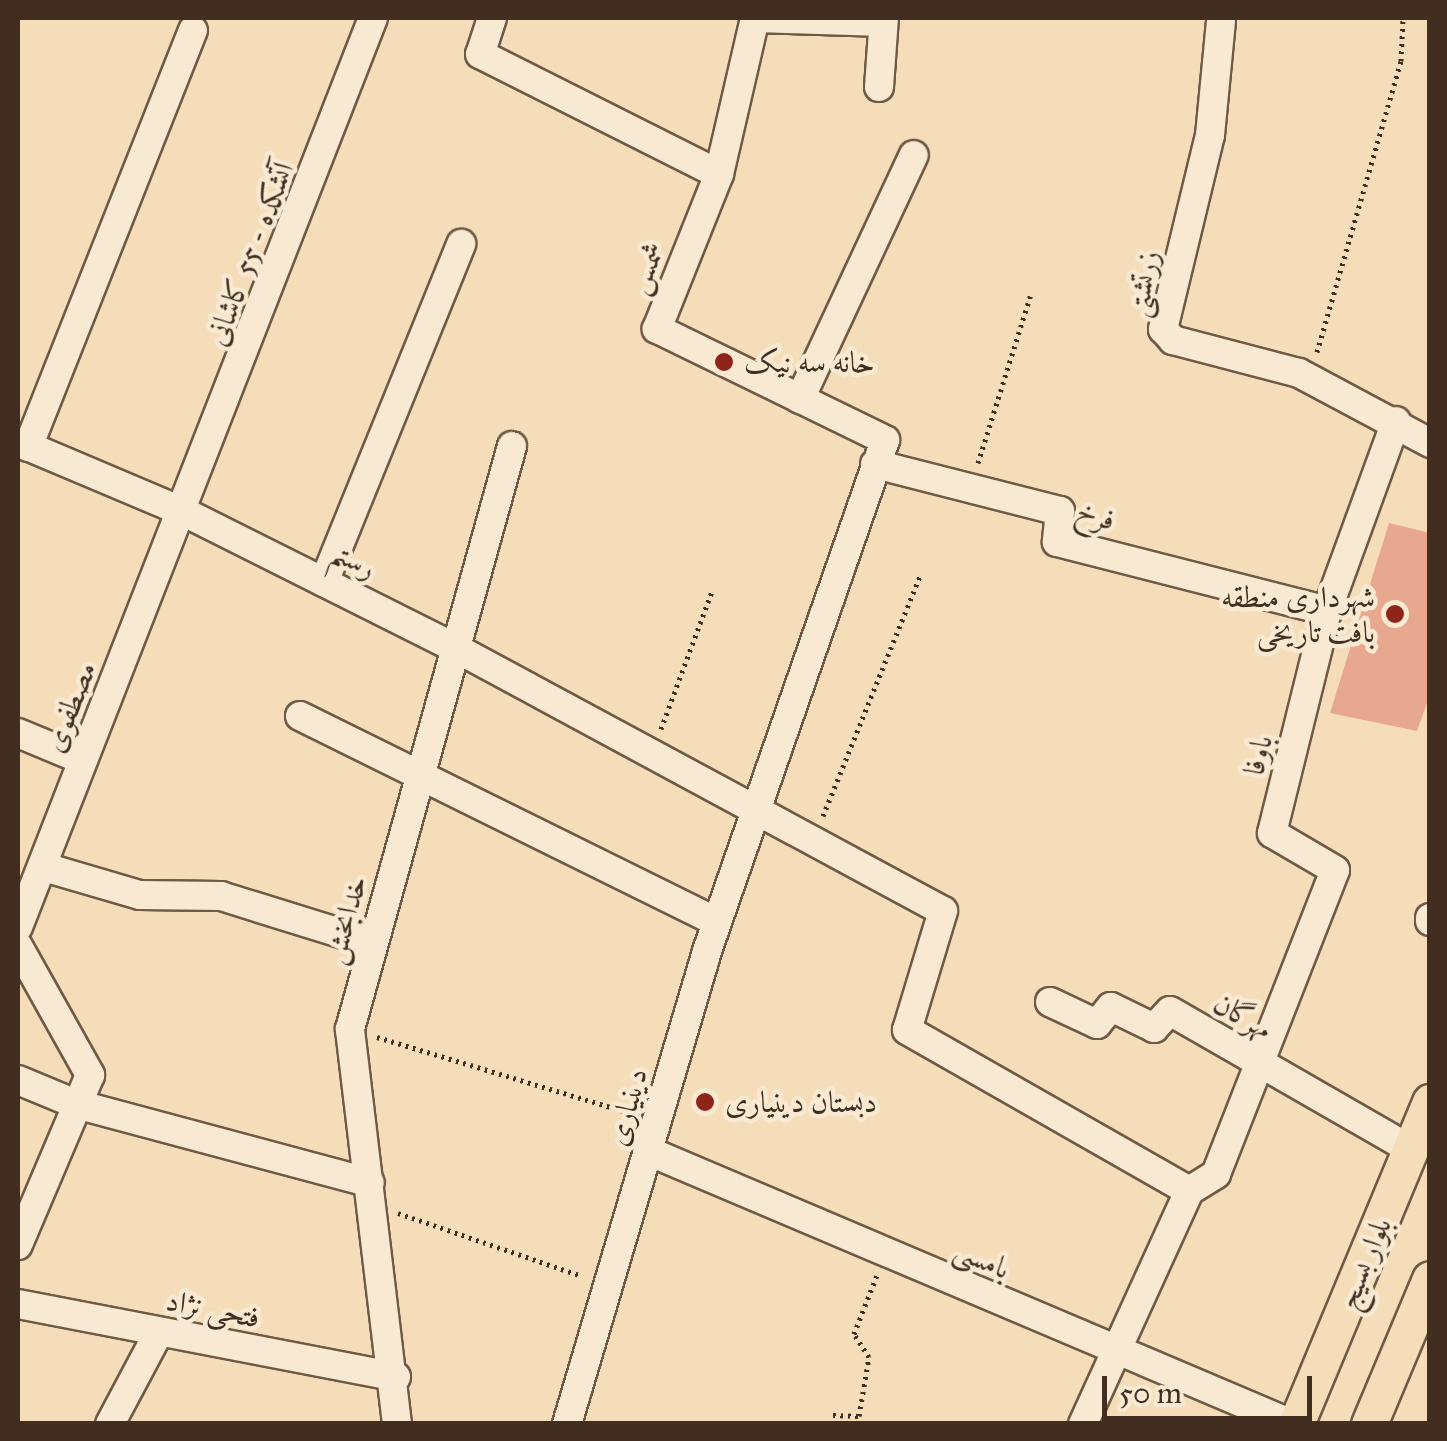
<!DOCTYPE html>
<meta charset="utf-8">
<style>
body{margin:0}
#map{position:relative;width:1447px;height:1441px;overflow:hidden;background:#f5ddb9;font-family:"IM FELL Great Primer",Amiri,serif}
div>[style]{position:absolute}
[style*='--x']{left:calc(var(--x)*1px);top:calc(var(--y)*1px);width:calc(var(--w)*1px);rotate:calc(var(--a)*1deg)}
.building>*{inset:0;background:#e7a88f}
.path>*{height:5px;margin-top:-2.5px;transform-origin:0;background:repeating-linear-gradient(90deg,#412e20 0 2.5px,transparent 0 7.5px)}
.roads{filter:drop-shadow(2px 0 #6e5a46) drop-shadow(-2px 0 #6e5a46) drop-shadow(0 2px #6e5a46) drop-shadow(0 -2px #6e5a46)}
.minor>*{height:28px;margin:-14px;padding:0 14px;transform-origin:14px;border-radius:14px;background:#f8e9d2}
.major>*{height:35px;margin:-17.5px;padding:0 17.5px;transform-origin:17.5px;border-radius:17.5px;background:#f5ddb9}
.dots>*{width:28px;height:28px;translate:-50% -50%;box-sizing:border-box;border:5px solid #f8e9d2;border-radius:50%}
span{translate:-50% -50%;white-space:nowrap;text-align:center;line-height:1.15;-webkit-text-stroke:9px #f8e9d2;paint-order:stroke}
.street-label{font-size:30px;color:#412e20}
.poi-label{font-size:30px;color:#412e20}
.left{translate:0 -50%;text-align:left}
.right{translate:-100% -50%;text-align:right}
.frame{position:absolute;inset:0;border:20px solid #412e20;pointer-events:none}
.scale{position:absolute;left:1102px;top:1376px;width:210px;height:45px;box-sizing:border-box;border:5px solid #412e20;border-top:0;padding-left:12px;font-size:30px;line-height:35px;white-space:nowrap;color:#412e20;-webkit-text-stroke:8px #f8e9d2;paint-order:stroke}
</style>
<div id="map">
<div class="building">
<i style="clip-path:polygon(1389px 523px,1430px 533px,1430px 695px,1417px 731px,1330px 713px)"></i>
</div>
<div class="path">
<i style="--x:1317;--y:352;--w:303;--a:-73.9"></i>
<i style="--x:1401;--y:61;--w:43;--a:-87.3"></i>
<i style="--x:978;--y:463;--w:177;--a:-72.6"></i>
<i style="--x:661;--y:729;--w:147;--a:-69.7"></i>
<i style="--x:823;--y:816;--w:262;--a:-68"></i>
<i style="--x:377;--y:1037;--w:264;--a:16.7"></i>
<i style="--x:398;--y:1213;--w:194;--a:18.9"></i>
<i style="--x:833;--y:1415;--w:26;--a:2"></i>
<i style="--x:859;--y:1416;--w:60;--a:-80.4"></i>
<i style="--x:869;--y:1357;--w:27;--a:-123"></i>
<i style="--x:854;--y:1334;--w:63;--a:-68.7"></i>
</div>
<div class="roads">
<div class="minor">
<i style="--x:492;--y:18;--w:38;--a:108"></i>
<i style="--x:480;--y:54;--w:267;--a:26.7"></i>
<i style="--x:756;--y:18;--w:127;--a:1.8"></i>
<i style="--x:1221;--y:21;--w:115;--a:95.5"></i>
<i style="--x:1210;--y:135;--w:200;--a:103.6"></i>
<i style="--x:1163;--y:329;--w:15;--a:48"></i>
<i style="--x:1173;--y:340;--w:130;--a:14.7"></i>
<i style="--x:1299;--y:373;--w:149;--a:28.1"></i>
<i style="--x:879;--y:87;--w:69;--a:-85.9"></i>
<i style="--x:800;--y:399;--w:269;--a:-65"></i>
<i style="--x:18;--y:442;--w:182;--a:22.9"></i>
<i style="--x:186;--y:513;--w:295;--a:26.6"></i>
<i style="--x:450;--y:645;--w:560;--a:28.35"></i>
<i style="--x:943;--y:911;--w:124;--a:106.8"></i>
<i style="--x:907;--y:1030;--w:325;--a:29.7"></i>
<i style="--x:28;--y:447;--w:448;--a:-68.4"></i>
<i style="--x:875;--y:464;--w:191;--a:14.3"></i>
<i style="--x:1060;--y:511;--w:31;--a:96"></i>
<i style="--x:1057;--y:542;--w:279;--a:14.3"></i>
<i style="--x:324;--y:582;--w:365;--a:-67.9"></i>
<i style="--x:300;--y:716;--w:465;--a:26.3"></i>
<i style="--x:18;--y:733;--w:70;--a:22.6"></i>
<i style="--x:44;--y:867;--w:100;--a:16.3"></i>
<i style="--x:140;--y:895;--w:81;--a:0.7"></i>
<i style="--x:221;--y:896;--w:158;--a:17.3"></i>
<i style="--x:1430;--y:918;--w:3;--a:90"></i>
<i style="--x:18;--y:927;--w:976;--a:-68.67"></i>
<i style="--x:18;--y:946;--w:148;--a:60.8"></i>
<i style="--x:90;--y:1075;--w:185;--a:113"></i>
<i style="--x:1050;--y:1002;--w:52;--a:25.1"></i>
<i style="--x:1097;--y:1024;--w:22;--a:-51"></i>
<i style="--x:1111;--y:1007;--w:48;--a:26"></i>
<i style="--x:1154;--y:1028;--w:23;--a:-47"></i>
<i style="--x:1170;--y:1011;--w:279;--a:29.9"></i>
<i style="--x:18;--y:1080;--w:63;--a:22.5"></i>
<i style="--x:76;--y:1104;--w:304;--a:15"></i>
<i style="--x:648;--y:1151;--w:699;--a:22.97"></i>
<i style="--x:1189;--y:1191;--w:32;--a:-32"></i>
<i style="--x:1216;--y:1174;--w:326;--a:-68.6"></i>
<i style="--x:1335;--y:870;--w:73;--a:-149.6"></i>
<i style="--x:1272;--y:833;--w:229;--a:-76.1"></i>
<i style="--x:1327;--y:611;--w:202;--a:-70"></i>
<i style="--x:18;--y:1304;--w:385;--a:10.9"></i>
<i style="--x:110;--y:1424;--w:104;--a:-62"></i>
<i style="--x:397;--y:1424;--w:398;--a:-96.8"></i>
<i style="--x:350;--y:1029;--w:605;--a:-74.47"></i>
<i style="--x:567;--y:1424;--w:493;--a:-73.5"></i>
<i style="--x:707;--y:951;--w:541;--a:-70.79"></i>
<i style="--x:885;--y:440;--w:254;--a:-154"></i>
<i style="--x:657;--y:329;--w:167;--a:-68.2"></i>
<i style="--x:719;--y:174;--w:160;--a:-77"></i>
<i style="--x:1083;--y:1424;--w:256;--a:-65.5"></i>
</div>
<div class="major">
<i style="--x:1296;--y:1424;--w:349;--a:-67.4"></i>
<i style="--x:1369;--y:1424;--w:157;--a:-67.2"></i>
</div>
</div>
<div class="dots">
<i style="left:724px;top:362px;background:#8f2418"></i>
<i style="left:1395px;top:614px;background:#8f2418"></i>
<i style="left:705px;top:1102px;background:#8f2418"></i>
</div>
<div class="street-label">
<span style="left:250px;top:254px;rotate:-69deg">آتشکده - 55 کاشانی</span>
<span style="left:646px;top:268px;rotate:-68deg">شمس</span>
<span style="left:1143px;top:284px;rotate:-80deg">زرتشتی</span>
<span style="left:1096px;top:515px;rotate:20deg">فرخ</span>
<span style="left:354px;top:560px;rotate:27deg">رستم</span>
<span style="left:70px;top:707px;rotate:-68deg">مصطفوی</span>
<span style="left:1258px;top:755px;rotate:-76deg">باوفا</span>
<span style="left:345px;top:920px;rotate:-75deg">خدابخش</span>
<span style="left:1243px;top:1016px;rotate:30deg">مهرگان</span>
<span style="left:627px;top:1107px;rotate:-74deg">دینیاری</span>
<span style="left:982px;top:1259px;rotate:23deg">بامسی</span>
<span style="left:1364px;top:1263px;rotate:-67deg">بلوار بسیج</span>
<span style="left:213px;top:1309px;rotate:11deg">فتحی نژاد</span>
</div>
<div class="poi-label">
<span class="left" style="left:744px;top:362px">خانه سه نیک</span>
<span class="right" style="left:1375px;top:614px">شهرداری منطقه<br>بافت تاریخی</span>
<span class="left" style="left:725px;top:1102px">دبستان دینیاری</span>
</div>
<div class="frame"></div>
<div class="scale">50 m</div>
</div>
